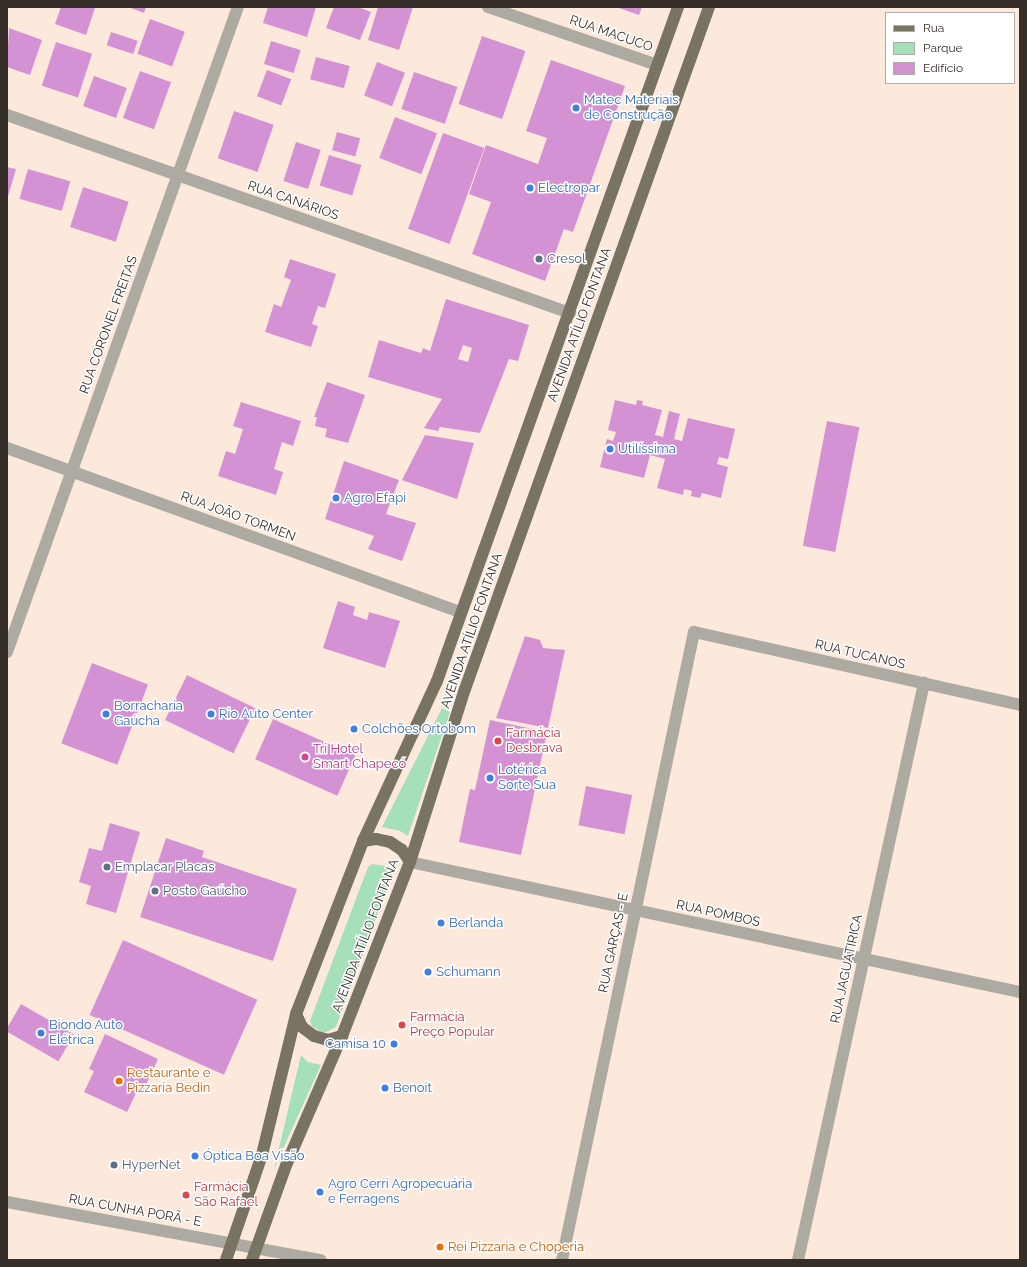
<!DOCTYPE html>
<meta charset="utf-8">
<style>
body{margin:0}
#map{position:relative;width:1027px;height:1267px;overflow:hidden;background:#fde9dc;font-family:Raleway,sans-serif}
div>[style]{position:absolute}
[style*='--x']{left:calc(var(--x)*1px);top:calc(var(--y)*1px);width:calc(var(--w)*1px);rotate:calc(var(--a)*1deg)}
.green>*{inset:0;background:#a5e0bb}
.building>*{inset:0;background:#d492d5;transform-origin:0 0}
.minor>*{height:12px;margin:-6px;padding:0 6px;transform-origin:6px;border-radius:6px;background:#adaaa2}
.major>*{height:12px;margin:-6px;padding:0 6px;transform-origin:6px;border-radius:6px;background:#787363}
.dots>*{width:11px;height:11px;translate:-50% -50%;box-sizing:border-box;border:2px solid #fff;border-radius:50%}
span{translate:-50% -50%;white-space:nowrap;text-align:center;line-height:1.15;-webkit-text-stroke:3px #fff;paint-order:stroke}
.street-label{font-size:13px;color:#362e29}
.shop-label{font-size:13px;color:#366cbe}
.left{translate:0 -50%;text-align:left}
.right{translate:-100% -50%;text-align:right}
.service-label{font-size:13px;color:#4e5e75}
.health-label{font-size:13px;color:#be3a42}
.hotel-label{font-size:13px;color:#b23c85}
.food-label{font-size:13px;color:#c56008}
.frame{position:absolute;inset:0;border:8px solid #362e29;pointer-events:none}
.legend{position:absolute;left:885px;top:12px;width:130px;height:72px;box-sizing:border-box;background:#fff;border:1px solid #afaba9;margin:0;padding:5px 7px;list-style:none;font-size:12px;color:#362e29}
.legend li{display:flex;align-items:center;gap:8px;height:20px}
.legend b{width:20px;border:1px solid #afaba9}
</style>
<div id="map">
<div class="green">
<i style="clip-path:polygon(442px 708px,450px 712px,408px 836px,400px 831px,382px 827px)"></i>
<i style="clip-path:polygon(372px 864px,386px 866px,393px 872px,336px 1027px,326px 1032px,321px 1032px,312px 1026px,310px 1021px,368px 867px)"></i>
<i style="clip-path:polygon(301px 1055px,308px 1062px,321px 1065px,274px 1169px)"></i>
</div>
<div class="building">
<i style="clip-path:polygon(61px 7px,95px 8px,86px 35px,55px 24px)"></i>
<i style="clip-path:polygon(128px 7px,146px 7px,144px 13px)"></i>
<i style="clip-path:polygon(268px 7px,316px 7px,307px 37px,263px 23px)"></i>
<i style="clip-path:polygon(334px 7px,358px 7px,371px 12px,360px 40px,326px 28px)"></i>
<i style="clip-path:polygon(378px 7px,413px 7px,399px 50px,368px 40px)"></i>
<i style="clip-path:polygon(616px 7px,642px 7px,639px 15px)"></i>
<i style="left:150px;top:19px;width:37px;height:37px;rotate:20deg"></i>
<i style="clip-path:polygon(9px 28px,42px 40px,30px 75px,7px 67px)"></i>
<i style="left:111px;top:32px;width:28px;height:14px;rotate:18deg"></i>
<i style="left:482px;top:36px;width:46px;height:72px;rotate:19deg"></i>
<i style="left:271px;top:41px;width:31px;height:24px;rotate:17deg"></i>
<i style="left:56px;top:42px;width:38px;height:46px;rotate:18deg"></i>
<i style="left:316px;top:57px;width:35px;height:23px;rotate:15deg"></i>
<i style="clip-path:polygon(551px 60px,625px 86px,573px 232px,564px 229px,545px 281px,472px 254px,491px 202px,469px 194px,486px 145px,538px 164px,547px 138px,526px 131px)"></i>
<i style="left:377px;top:62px;width:30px;height:36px;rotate:21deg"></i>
<i style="left:267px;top:70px;width:26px;height:28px;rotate:21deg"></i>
<i style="left:140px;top:71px;width:33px;height:50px;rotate:20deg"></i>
<i style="left:414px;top:72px;width:46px;height:39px;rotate:19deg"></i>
<i style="left:94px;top:76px;width:35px;height:32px;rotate:20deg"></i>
<i style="left:234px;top:111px;width:42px;height:50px;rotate:19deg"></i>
<i style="left:395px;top:117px;width:45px;height:44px;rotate:21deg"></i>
<i style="left:337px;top:132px;width:24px;height:19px;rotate:15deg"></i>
<i style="left:443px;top:133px;width:44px;height:102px;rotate:20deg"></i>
<i style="left:296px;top:142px;width:26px;height:41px;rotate:18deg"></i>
<i style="left:329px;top:155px;width:34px;height:32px;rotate:17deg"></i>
<i style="clip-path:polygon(7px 167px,16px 169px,7px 200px)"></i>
<i style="left:28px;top:169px;width:44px;height:31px;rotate:16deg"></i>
<i style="left:83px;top:187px;width:48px;height:42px;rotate:18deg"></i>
<i style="clip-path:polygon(290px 259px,336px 274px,325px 308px,318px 306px,312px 324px,318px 326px,311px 347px,265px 332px,274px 304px,281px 307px,291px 280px,284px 277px)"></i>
<i style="clip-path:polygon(evenodd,446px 299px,529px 325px,518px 361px,509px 359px,480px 433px,440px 427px,438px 431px,424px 428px,442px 399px,368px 377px,379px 340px,421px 353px,423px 348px,430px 351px,446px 299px,463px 345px,472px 348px,468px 362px,458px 359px,463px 345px)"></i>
<i style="clip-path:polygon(327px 382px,365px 395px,348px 443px,325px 437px,327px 429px,315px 426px,317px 417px,314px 417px)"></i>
<i style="clip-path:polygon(615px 400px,636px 405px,637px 400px,643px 401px,642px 405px,662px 410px,655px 435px,663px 437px,669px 411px,680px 414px,674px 439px,682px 441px,688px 418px,735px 429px,728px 459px,719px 457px,717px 464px,728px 467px,721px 498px,702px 493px,700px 498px,691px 496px,692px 491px,684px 489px,683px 495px,657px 488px,665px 459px,650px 455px,644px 478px,600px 467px,607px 439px,613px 441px,616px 432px,608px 430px)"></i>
<i style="clip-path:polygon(241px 402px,301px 421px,293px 446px,282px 442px,274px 469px,283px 472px,276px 495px,218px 476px,226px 451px,235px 454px,243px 429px,233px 426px)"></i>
<i style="left:827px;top:421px;width:33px;height:127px;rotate:11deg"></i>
<i style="clip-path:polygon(425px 435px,474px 443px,457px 499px,402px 480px)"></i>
<i style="clip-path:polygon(344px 461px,399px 480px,386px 514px,416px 523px,402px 561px,368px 549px,374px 536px,325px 519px)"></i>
<i style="clip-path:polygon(338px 601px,355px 607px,353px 615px,367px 620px,369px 612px,400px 621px,385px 668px,323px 648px)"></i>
<i style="clip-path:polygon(525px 636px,540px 640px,543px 648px,565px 650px,548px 728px,496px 718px)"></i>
<i style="left:92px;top:663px;width:60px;height:86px;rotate:21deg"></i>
<i style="left:187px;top:675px;width:76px;height:50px;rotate:26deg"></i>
<i style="left:273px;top:719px;width:90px;height:44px;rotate:24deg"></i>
<i style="clip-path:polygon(490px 720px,547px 732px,521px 855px,459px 842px,470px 789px,475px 790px)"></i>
<i style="left:586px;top:786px;width:47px;height:40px;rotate:11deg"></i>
<i style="clip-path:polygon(110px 823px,140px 832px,116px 913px,86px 904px,91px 886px,79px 882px,89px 848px,102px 851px)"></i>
<i style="clip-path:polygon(166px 838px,204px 851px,202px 857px,297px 889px,273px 961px,140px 917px)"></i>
<i style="left:123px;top:940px;width:147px;height:82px;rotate:24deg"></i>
<i style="left:21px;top:1004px;width:61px;height:31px;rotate:30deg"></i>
<i style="clip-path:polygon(105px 1034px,158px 1059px,142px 1093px,137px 1091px,127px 1112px,84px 1092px,94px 1071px,89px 1069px)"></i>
</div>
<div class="minor">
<i style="--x:488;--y:7;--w:179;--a:18.9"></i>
<i style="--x:7;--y:115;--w:597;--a:19.38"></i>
<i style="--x:7;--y:448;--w:482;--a:19.9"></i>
<i style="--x:7;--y:652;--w:685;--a:-70.3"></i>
<i style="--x:410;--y:862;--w:624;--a:12.03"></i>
<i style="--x:7;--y:1202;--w:319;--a:10.5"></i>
<i style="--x:562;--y:1260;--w:642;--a:-78.13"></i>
<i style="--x:694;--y:632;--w:334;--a:12.6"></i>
<i style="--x:798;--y:1260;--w:591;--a:-77.68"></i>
</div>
<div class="major">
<i style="--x:363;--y:841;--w:13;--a:-9"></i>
<i style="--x:376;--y:839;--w:14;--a:12"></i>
<i style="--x:390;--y:842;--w:14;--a:34"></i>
<i style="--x:402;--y:850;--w:14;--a:56"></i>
<i style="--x:296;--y:1014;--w:14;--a:65"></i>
<i style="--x:302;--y:1027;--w:15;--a:37"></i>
<i style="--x:314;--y:1036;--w:15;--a:16"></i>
<i style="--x:328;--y:1040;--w:15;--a:-16"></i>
<i style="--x:226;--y:1260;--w:111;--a:-71.1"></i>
<i style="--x:262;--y:1155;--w:145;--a:-76.4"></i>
<i style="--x:296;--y:1014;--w:186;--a:-68.8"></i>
<i style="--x:363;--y:841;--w:176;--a:-65.2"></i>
<i style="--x:437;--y:681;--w:716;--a:-70.32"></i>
<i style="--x:252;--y:1260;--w:103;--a:-70.2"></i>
<i style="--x:287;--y:1163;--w:138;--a:-66.6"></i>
<i style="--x:342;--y:1036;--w:187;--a:-68.7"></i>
<i style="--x:410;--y:862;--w:182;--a:-72.4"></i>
<i style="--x:465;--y:689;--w:724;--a:-70.31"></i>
</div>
<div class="dots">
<i style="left:576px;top:108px;background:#3f7fe0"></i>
<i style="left:530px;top:188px;background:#3f7fe0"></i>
<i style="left:539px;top:259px;background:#5c6f8a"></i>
<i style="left:610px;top:449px;background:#3f7fe0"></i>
<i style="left:336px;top:498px;background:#3f7fe0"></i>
<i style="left:106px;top:714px;background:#3f7fe0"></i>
<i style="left:211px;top:714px;background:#3f7fe0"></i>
<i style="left:354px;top:729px;background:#3f7fe0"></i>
<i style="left:498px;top:741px;background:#e0444e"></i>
<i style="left:305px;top:757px;background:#d1479c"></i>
<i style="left:490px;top:778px;background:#3f7fe0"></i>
<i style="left:107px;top:867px;background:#5c6f8a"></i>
<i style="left:155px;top:891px;background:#5c6f8a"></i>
<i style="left:441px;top:923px;background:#3f7fe0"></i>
<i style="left:428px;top:972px;background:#3f7fe0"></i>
<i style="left:402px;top:1025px;background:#e0444e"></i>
<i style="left:41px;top:1033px;background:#3f7fe0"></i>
<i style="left:394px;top:1044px;background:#3f7fe0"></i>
<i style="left:119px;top:1081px;background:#e8710a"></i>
<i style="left:385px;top:1088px;background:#3f7fe0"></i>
<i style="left:195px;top:1156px;background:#3f7fe0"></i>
<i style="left:114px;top:1165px;background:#5c6f8a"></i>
<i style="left:320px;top:1192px;background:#3f7fe0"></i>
<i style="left:186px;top:1195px;background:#e0444e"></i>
<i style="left:440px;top:1247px;background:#e8710a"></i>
</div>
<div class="street-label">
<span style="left:611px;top:34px;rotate:19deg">RUA MACUCO</span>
<span style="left:293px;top:201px;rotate:19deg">RUA CANÁRIOS</span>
<span style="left:109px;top:325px;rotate:-70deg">RUA CORONEL FREITAS</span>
<span style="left:580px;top:325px;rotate:-70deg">AVENIDA ATÍLIO FONTANA</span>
<span style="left:238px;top:517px;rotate:20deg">RUA JOÃO TORMEN</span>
<span style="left:472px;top:631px;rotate:-71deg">AVENIDA ATÍLIO FONTANA</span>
<span style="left:860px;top:655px;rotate:13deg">RUA TUCANOS</span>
<span style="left:718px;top:914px;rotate:12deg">RUA POMBOS</span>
<span style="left:366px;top:936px;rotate:-69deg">AVENIDA ATÍLIO FONTANA</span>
<span style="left:614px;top:943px;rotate:-78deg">RUA GARÇAS - E</span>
<span style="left:847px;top:969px;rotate:-78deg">RUA JAGUATIRICA</span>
<span style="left:135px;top:1211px;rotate:10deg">RUA CUNHA PORÃ - E</span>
</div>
<div class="shop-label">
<span class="left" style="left:584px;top:108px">Matec Materiais<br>de Construção</span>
<span class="left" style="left:538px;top:188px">Electropar</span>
<span class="left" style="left:618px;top:449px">Utilíssima</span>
<span class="left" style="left:344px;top:498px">Agro Efapi</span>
<span class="left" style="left:114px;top:714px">Borracharia<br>Gaúcha</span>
<span class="left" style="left:219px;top:714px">Rio Auto Center</span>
<span class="left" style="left:362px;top:729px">Colchões Ortobom</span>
<span class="left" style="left:498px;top:778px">Lotérica<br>Sorte Sua</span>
<span class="left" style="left:449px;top:923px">Berlanda</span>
<span class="left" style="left:436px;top:972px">Schumann</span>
<span class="left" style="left:49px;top:1033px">Biondo Auto<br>Elétrica</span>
<span class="right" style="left:386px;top:1044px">Camisa 10</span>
<span class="left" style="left:393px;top:1088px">Benoit</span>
<span class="left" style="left:203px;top:1156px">Óptica Boa Visão</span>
<span class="left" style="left:328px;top:1192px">Agro Cerri Agropecuária<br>e Ferragens</span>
</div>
<div class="service-label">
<span class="left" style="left:547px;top:259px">Cresol</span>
<span class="left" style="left:115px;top:867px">Emplacar Placas</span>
<span class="left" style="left:163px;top:891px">Posto Gaúcho</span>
<span class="left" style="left:122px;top:1165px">HyperNet</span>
</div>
<div class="health-label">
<span class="left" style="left:506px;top:741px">Farmácia<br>Desbrava</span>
<span class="left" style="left:410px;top:1025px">Farmácia<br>Preço Popular</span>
<span class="left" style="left:194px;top:1195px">Farmácia<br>São Rafael</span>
</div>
<div class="hotel-label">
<span class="left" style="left:313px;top:757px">Tri Hotel<br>Smart Chapecó</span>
</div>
<div class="food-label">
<span class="left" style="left:127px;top:1081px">Restaurante e<br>Pizzaria Bedin</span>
<span class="left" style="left:448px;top:1247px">Rei Pizzaria e Choperia</span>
</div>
<div class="frame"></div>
<ul class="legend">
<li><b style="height:5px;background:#787363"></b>Rua</li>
<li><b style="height:11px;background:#a5e0bb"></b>Parque</li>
<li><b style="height:11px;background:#d492d5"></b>Edifício</li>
</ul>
</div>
